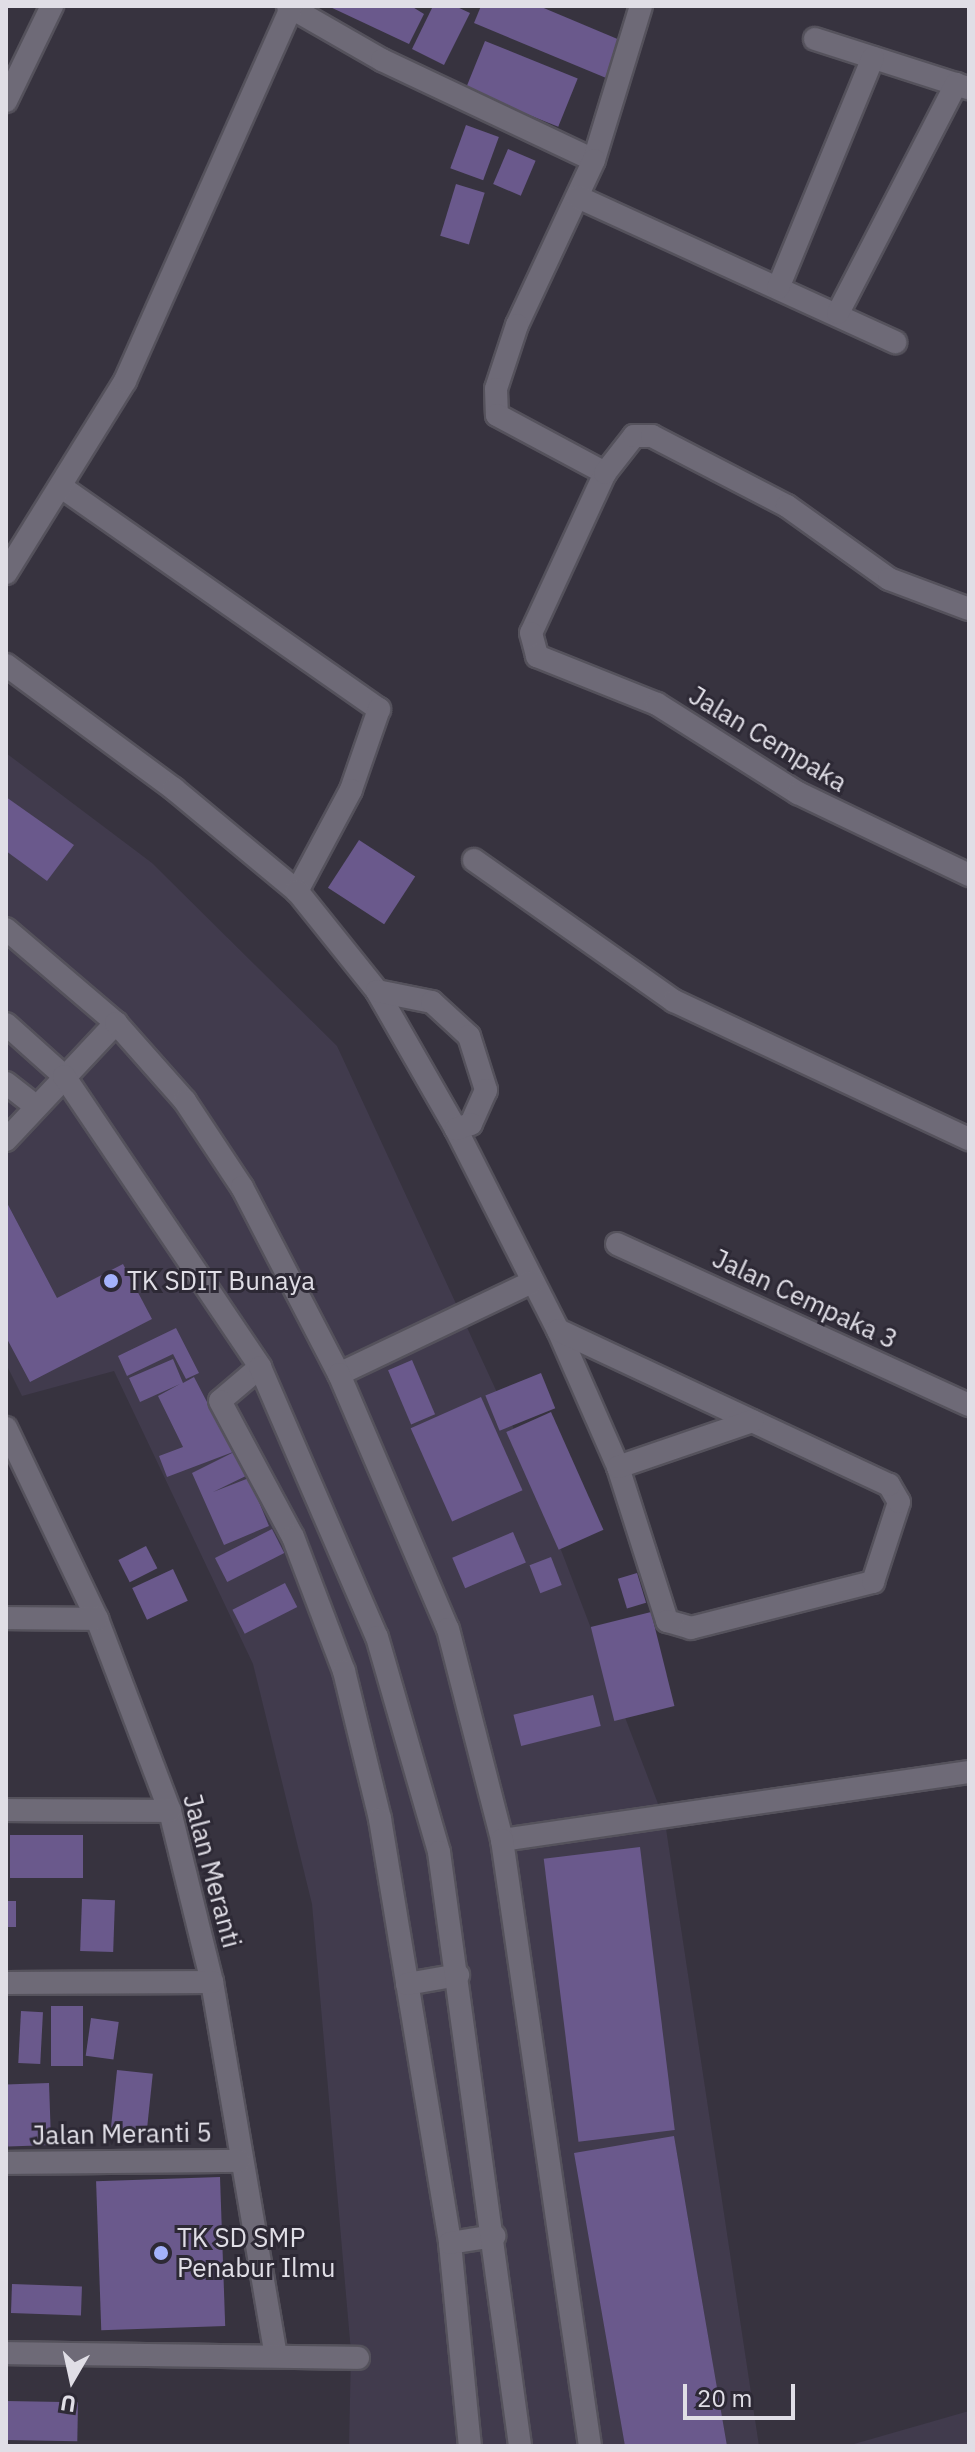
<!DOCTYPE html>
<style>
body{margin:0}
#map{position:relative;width:975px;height:2452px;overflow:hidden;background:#37333f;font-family:"IBM Plex Sans",sans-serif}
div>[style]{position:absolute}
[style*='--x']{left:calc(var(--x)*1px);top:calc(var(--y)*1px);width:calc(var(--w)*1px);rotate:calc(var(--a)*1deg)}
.built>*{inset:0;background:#413b4d}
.building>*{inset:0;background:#6a598c;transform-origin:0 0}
.roads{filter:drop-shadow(2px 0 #55525c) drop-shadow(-2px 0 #55525c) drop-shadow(0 2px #55525c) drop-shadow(0 -2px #55525c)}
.minor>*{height:22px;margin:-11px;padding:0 11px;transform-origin:11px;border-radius:11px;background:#6e6a77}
.tertiary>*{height:22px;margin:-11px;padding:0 11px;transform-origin:11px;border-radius:11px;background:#6e6a77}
.dots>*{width:22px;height:22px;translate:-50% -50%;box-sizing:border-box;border:4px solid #2d2935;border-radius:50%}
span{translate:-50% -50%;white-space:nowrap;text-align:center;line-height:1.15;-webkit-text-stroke:6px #2d2935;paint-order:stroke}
.street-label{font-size:26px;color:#e0dee6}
.poi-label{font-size:26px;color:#e0dee6}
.left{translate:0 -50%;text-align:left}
.frame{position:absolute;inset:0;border:8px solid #e0dee6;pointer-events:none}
.north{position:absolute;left:32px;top:2340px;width:80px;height:80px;-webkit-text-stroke:6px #2d2935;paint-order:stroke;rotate:189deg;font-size:22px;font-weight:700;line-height:32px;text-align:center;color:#e0dee6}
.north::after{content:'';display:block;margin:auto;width:28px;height:36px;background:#e0dee6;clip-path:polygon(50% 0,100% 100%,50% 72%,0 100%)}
.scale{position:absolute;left:683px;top:2384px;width:112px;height:36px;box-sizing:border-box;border:4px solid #e0dee6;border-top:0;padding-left:10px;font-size:24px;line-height:28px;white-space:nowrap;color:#e0dee6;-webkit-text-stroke:6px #2d2935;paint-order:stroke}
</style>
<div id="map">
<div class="built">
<i style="clip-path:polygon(6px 753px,152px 863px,337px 1046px,519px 1440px,665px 1822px,759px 2446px,349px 2446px,351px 2352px,312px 1904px,253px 1664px,114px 1371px,22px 1396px,6px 1364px)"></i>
<i style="clip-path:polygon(969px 2411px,969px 2446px,847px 2446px)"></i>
</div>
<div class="building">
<i style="clip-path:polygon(328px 6px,411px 6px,424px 14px,409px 44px)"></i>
<i style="clip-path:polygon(433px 6px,455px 6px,470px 13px,444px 65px,412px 49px)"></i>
<i style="clip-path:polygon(481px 6px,539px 6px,627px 43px,611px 80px,474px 23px)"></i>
<i style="left:485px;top:41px;width:100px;height:52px;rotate:22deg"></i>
<i style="left:466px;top:125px;width:35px;height:46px;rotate:20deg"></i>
<i style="left:508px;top:149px;width:30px;height:38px;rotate:23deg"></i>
<i style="left:456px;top:184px;width:30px;height:54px;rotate:17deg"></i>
<i style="clip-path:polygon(6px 797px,74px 845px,47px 881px,6px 851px)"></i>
<i style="left:359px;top:840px;width:67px;height:57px;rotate:33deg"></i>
<i style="clip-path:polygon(6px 1201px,57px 1298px,123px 1264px,152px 1319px,30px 1382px,6px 1337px)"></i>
<i style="clip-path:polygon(176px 1328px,199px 1373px,186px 1379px,173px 1354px,127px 1376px,118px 1356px)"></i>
<i style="clip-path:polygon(173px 1359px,183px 1383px,194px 1377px,233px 1452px,167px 1477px,159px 1456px,183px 1447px,158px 1396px,180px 1384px,140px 1402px,129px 1378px)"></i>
<i style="left:412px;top:1360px;width:59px;height:26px;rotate:67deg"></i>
<i style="left:541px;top:1373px;width:38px;height:60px;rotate:68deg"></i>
<i style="left:481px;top:1397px;width:102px;height:77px;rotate:66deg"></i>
<i style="left:551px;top:1412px;width:129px;height:49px;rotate:66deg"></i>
<i style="clip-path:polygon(240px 1449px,252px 1473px,213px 1492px,249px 1478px,269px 1526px,224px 1545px,192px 1473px)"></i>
<i style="left:272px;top:1529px;width:27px;height:64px;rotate:63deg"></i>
<i style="left:513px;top:1532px;width:33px;height:66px;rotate:67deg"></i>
<i style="left:146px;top:1546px;width:25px;height:31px;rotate:63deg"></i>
<i style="left:551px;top:1557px;width:30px;height:23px;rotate:69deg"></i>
<i style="left:173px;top:1569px;width:35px;height:45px;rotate:65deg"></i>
<i style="left:637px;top:1573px;width:31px;height:20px;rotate:73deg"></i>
<i style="left:285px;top:1583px;width:27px;height:59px;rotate:63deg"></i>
<i style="left:651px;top:1612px;width:97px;height:62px;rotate:76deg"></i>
<i style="left:593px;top:1695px;width:32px;height:82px;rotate:76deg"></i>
<i style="left:10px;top:1835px;width:73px;height:43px"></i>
<i style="left:640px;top:1847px;width:285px;height:97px;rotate:83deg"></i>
<i style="left:82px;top:1899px;width:33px;height:52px;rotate:2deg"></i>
<i style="left:6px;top:1901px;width:10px;height:26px"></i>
<i style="left:83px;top:2006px;width:60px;height:32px;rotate:90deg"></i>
<i style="left:21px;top:2011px;width:22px;height:52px;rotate:3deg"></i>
<i style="left:91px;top:2018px;width:28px;height:38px;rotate:8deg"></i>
<i style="left:117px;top:2070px;width:36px;height:59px;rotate:6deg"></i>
<i style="left:49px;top:2083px;width:62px;height:43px;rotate:88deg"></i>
<i style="clip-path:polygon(674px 2136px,696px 2266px,727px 2446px,625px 2446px,574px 2153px)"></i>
<i style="left:220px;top:2177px;width:149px;height:124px;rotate:88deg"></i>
<i style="left:12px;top:2284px;width:70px;height:29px;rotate:2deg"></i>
<i style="left:6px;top:2401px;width:72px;height:39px;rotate:1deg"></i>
</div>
<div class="roads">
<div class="minor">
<i style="--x:288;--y:6;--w:108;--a:29.9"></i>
<i style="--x:382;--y:60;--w:234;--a:25.3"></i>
<i style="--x:641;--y:6;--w:161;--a:107"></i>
<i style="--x:594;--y:160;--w:182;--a:115"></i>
<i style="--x:517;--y:325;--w:67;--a:108.2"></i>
<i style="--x:496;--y:389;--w:26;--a:88"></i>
<i style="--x:497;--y:415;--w:123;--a:28.2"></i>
<i style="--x:605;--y:473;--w:176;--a:114.8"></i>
<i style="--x:531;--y:633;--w:24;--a:75"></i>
<i style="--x:537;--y:656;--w:129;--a:21.8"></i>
<i style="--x:657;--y:704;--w:167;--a:32.3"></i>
<i style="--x:798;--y:793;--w:190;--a:25.6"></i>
<i style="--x:815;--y:39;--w:161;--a:17.8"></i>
<i style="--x:6;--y:101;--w:106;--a:-64.2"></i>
<i style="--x:578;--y:197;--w:349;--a:24.6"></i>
<i style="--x:778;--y:288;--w:249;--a:-67.6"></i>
<i style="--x:838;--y:313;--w:258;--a:-62.7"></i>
<i style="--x:605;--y:473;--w:47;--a:-51.9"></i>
<i style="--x:634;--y:436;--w:18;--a:0"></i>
<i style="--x:652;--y:436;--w:152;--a:27.4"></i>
<i style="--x:787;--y:506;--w:125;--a:35.6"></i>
<i style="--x:889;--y:579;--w:85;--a:20.6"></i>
<i style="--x:63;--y:488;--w:386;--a:35"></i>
<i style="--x:379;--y:709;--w:86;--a:109.1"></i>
<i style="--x:351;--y:790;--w:115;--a:118.1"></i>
<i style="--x:6;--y:573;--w:226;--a:-58.2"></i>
<i style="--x:125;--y:381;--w:408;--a:-66"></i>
<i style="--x:6;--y:665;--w:209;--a:36.4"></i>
<i style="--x:174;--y:789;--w:160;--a:39.7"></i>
<i style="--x:297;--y:891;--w:128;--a:51.3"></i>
<i style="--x:377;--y:991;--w:159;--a:60.2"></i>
<i style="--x:456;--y:1129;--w:225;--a:63.1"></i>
<i style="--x:558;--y:1330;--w:150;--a:66.3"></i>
<i style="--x:618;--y:1467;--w:162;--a:72.3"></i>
<i style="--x:667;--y:1621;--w:25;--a:16"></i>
<i style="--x:691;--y:1628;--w:188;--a:-14.2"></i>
<i style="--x:873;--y:1582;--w:84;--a:-72"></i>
<i style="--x:899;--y:1502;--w:20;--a:-120"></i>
<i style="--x:889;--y:1485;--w:365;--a:-154.9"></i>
<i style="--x:474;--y:860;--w:245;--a:35.2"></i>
<i style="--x:674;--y:1001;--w:326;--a:25.1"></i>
<i style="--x:377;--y:991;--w:56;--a:11.3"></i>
<i style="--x:432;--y:1002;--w:50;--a:42.6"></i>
<i style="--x:469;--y:1036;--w:57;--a:72.5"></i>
<i style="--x:486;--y:1090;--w:37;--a:114"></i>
<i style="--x:471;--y:1124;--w:16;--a:162"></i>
<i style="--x:6;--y:1083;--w:37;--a:38"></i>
<i style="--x:6;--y:1140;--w:161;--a:-46.8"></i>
<i style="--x:617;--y:1244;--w:387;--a:24.6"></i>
<i style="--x:260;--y:1367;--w:52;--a:139.6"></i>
<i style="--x:220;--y:1401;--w:154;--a:61.8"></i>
<i style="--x:293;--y:1537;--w:143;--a:69.2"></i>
<i style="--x:344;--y:1671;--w:152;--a:76.3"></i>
<i style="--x:380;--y:1819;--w:430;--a:80.6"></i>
<i style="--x:450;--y:2243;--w:204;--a:84.4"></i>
<i style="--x:339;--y:1374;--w:214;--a:-25.5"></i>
<i style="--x:6;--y:1428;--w:212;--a:64.5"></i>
<i style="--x:97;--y:1619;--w:205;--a:69.2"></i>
<i style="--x:170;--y:1811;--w:176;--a:76.2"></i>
<i style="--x:212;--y:1982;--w:378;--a:80.3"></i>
<i style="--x:618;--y:1467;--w:142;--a:-18.9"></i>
<i style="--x:6;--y:1618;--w:91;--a:0.6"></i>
<i style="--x:6;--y:1810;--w:164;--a:0.3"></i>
<i style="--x:502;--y:1840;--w:472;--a:-8.3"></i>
<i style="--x:6;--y:1983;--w:206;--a:-0.3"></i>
<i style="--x:407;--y:1984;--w:52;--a:-10"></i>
<i style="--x:6;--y:2163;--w:233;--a:-0.5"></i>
<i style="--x:450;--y:2243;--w:45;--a:-9"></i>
<i style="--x:6;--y:2353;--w:352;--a:0.8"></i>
</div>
<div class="tertiary">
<i style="--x:6;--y:929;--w:145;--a:40.5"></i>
<i style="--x:116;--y:1023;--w:104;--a:48.5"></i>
<i style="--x:185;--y:1101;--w:103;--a:56.5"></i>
<i style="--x:242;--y:1187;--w:211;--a:62.6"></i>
<i style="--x:339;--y:1374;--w:277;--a:66.9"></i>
<i style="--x:448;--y:1629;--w:218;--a:75.6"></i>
<i style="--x:502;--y:1840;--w:612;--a:81.74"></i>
<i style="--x:6;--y:1024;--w:78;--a:41.9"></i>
<i style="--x:64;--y:1076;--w:351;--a:56"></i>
<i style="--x:260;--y:1367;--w:294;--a:66.6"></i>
<i style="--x:377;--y:1637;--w:224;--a:73.9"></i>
<i style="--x:439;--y:1852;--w:599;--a:82.23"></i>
</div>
</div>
<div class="dots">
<i style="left:111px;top:1281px;background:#a4b2fc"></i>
<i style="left:161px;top:2253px;background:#a4b2fc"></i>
</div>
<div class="street-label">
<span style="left:768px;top:739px;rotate:31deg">Jalan Cempaka</span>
<span style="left:805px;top:1299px;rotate:25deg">Jalan Cempaka 3</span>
<span style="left:212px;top:1871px;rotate:75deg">Jalan Meranti</span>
<span style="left:122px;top:2134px;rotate:-1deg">Jalan Meranti 5</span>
</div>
<div class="poi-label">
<span class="left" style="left:127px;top:1281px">TK SDIT Bunaya</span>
<span class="left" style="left:177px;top:2253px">TK SD SMP<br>Penabur Ilmu</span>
</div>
<div class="frame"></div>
<div class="north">U</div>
<div class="scale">20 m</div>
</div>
